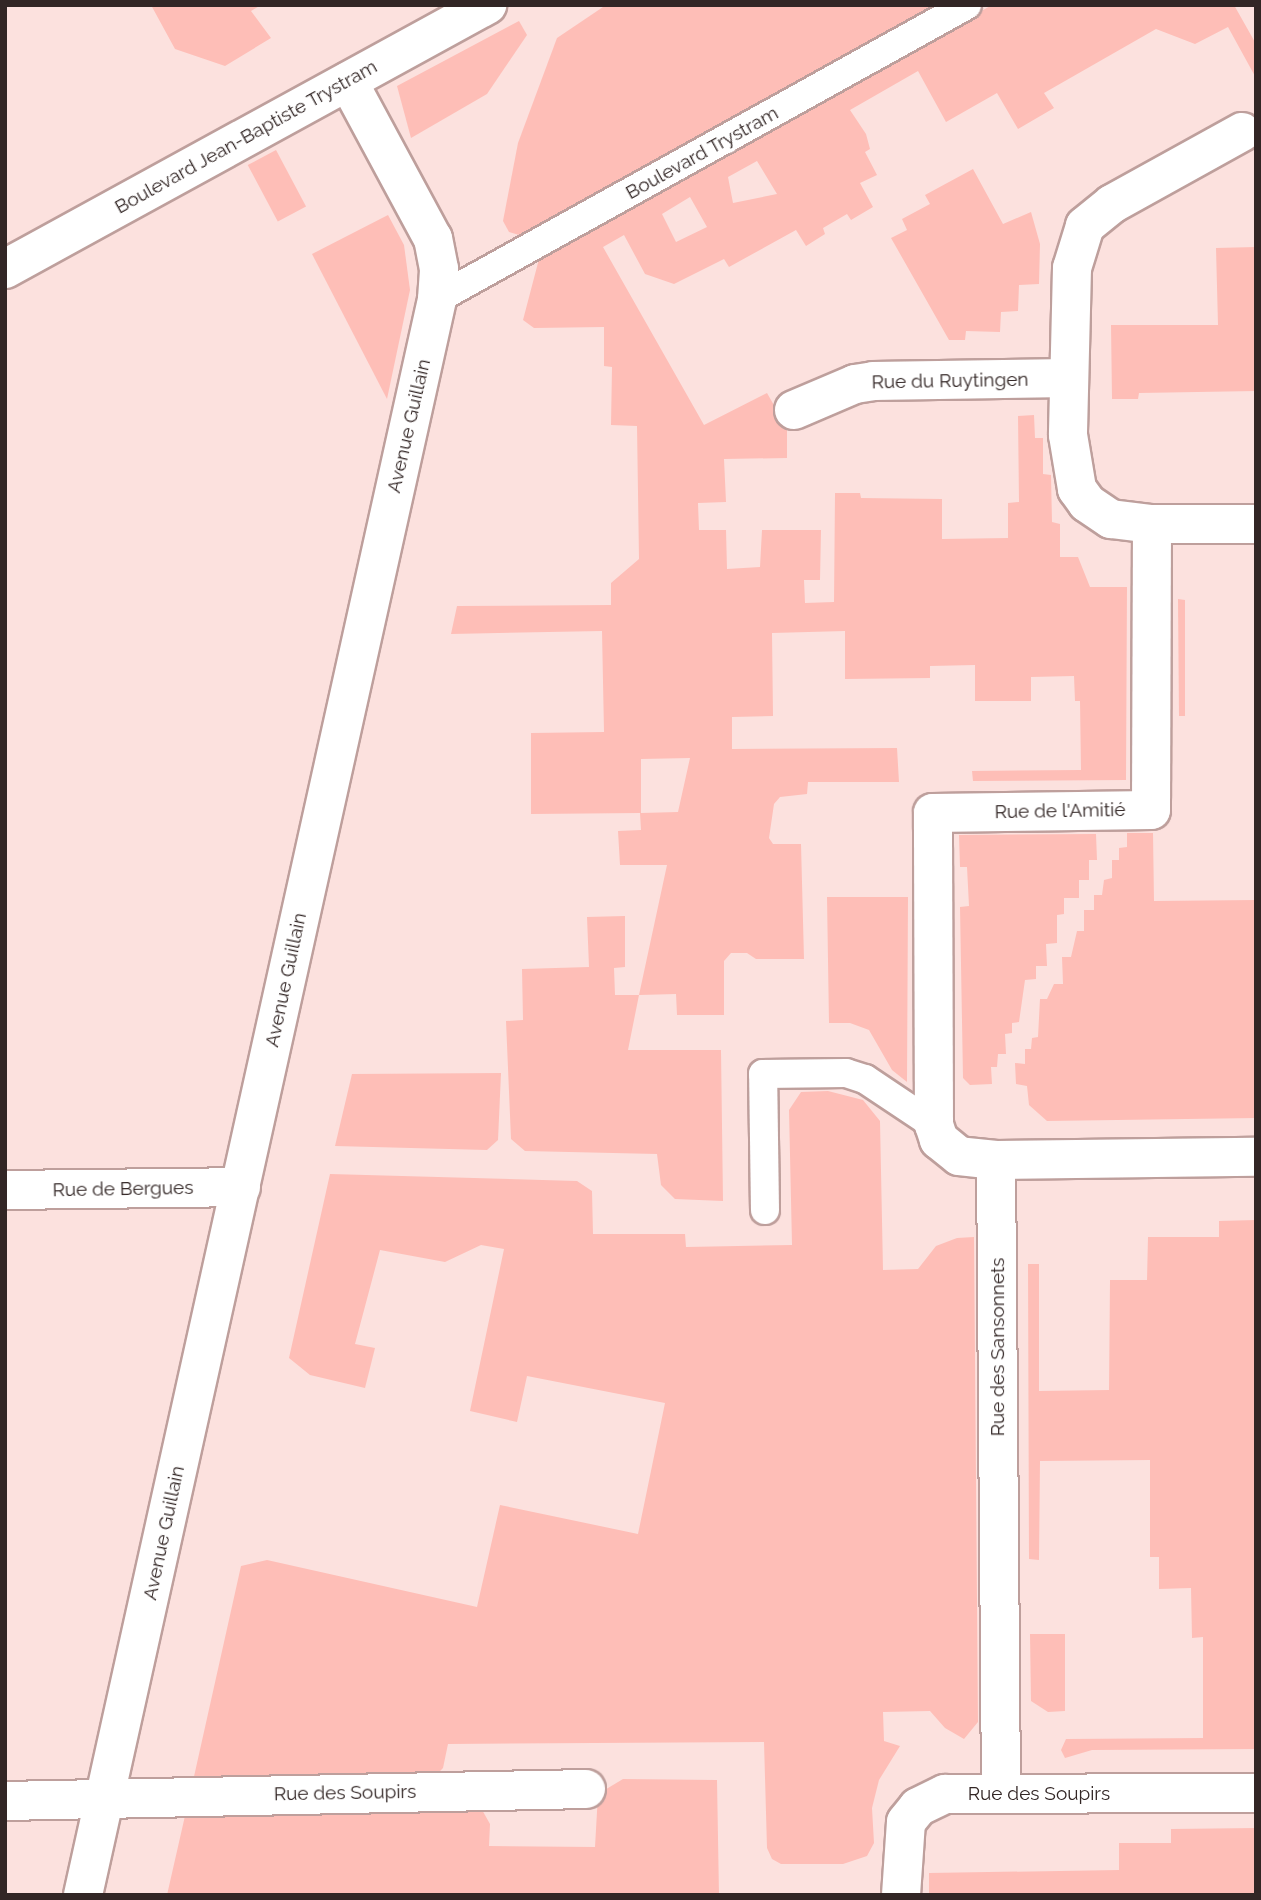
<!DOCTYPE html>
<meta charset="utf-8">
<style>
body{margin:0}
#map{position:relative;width:1261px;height:1900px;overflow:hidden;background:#fce1de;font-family:Raleway,sans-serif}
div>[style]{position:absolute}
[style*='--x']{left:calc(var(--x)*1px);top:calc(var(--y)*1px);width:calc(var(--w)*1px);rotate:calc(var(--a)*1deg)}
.green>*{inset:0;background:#febeb7;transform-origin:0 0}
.roads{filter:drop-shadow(2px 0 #be9f9c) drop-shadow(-2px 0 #be9f9c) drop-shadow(0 2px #be9f9c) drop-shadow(0 -2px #be9f9c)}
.service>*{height:28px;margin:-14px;padding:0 14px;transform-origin:14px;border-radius:14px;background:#fff}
.minor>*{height:38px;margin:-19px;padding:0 19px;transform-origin:19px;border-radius:19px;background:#fff}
.tertiary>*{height:38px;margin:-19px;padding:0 19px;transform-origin:19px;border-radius:19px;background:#fff}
span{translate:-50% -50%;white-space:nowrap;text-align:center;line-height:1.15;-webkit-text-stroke:7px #fff;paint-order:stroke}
.street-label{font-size:19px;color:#322625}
.frame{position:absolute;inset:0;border:7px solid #322625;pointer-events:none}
</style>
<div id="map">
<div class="green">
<i style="clip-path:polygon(151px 5px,261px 5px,251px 11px,271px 38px,225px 66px,175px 49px)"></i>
<i style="clip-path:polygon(606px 5px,941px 5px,526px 237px,509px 232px,503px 221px,518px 143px,557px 38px)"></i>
<i style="clip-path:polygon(evenodd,992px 5px,1234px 5px,1256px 44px,1256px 78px,1228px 27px,1195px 44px,1156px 29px,1044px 93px,1054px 108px,1018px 129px,997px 93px,946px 122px,918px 71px,850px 110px,866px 134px,870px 149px,865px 152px,877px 175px,860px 183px,873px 207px,851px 220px,847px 214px,823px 228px,825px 234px,806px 246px,796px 230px,729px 267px,724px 259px,674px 284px,645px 274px,624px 235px,603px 247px,704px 425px,767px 393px,787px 428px,787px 458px,724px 459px,726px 502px,698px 503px,699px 530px,726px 530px,727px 569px,760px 567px,762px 530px,821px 530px,820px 580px,804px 580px,805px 603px,834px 602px,835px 493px,860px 493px,861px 498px,942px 499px,942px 539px,1008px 538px,1008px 503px,1019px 502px,1018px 416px,1034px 415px,1035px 438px,1043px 438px,1043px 474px,1051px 475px,1052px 522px,1060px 524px,1060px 557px,1078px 557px,1090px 587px,1127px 587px,1126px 780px,973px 781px,972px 771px,1081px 770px,1080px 701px,1075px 701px,1074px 676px,1031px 677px,1031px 701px,975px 701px,975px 665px,930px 666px,930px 678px,845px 679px,845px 631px,772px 633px,773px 716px,732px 717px,732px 749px,897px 748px,899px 782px,808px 782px,807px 794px,780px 797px,774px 804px,769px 838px,773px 844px,801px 844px,804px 959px,756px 959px,747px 953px,731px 953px,724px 961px,724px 1015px,677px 1015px,676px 994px,639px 995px,628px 1050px,721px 1050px,723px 1201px,675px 1199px,661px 1185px,657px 1154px,525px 1151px,511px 1139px,506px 1021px,523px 1020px,522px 969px,589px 967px,587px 917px,625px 916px,625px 967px,614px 968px,615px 995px,639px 995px,667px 865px,620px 865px,618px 831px,641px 830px,640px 813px,531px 814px,531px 733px,604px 732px,602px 631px,451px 634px,457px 606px,611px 605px,611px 583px,639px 559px,637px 426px,611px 425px,612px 367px,604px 366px,604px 327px,534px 328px,523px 320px,539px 259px,992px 5px,757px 161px,777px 194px,733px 203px,728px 177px,757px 161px,992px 5px,690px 197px,707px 227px,676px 242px,662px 214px,690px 197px,992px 5px,690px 758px,678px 812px,641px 813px,641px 759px,690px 758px)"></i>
<i style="clip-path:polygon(519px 21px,527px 35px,487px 94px,411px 138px,397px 86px)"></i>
<i style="left:276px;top:150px;width:64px;height:32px;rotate:62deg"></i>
<i style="clip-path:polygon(973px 169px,1003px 224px,1031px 212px,1040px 244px,1039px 284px,1019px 285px,1018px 311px,1001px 312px,1000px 332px,966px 331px,965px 340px,949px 340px,891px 238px,907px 230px,902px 219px,930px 204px,925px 195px)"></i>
<i style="clip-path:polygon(388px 215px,404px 245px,410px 290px,387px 399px,312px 254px)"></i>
<i style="clip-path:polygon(1256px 247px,1256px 391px,1139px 393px,1138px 399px,1112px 399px,1111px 325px,1218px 325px,1216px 248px)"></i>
<i style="clip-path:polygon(1178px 599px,1185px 600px,1185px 716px,1179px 716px)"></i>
<i style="clip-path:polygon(1127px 833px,1153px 833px,1154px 901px,1256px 900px,1256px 1118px,1047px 1121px,1029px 1105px,1027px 1086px,1016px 1084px,1015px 1063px,1025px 1064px,1025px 1049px,1031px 1049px,1032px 1038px,1038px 1037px,1040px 999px,1047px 999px,1054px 984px,1063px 984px,1062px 957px,1071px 957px,1077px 931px,1084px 931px,1084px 910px,1094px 910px,1094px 895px,1102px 895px,1104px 880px,1112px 878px,1112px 860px,1119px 860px,1119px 848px,1127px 847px)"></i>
<i style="clip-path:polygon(1096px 834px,1097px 860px,1089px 860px,1089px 880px,1079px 880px,1079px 898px,1064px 898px,1064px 914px,1057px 915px,1057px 943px,1046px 944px,1047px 966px,1036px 966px,1036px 979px,1025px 980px,1019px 1022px,1012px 1023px,1012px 1033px,1005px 1034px,1006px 1054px,998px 1054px,997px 1067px,991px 1067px,992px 1084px,970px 1085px,963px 1078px,960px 907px,969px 906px,967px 867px,960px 867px,959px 835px)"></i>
<i style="clip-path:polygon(827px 897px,908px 897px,907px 1082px,892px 1070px,869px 1030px,850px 1023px,829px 1023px)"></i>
<i style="clip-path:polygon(501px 1073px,498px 1140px,487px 1150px,335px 1146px,352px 1074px)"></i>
<i style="clip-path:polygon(828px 1091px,863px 1100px,880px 1121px,883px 1270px,918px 1269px,936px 1246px,957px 1238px,974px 1237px,978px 1722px,964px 1739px,945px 1728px,930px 1711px,883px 1712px,884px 1741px,900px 1746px,879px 1780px,872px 1808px,874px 1843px,867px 1856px,843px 1864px,781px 1864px,772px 1859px,767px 1848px,764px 1742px,448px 1744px,443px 1768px,436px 1775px,193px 1781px,241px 1566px,267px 1560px,477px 1607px,500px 1505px,638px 1534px,665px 1403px,527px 1376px,517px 1422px,470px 1411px,504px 1249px,481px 1245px,445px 1262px,380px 1250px,355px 1344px,375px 1348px,365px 1388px,310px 1375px,289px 1358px,330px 1174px,577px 1181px,592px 1191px,593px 1234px,685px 1234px,686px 1247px,792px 1245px,789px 1110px,801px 1092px)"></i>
<i style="clip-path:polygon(1256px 1220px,1256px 1749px,1092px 1750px,1065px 1758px,1061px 1750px,1066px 1739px,1203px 1738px,1203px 1637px,1192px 1638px,1191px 1588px,1159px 1589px,1159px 1557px,1150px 1557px,1150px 1460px,1040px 1461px,1039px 1560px,1029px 1559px,1028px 1264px,1039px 1264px,1039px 1391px,1109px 1390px,1110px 1280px,1147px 1280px,1148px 1237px,1219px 1237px,1219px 1221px)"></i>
<i style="clip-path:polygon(1030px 1634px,1065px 1634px,1065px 1711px,1048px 1712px,1031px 1701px)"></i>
<i style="clip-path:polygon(623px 1779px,717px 1780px,719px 1895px,167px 1895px,187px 1807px,481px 1808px,490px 1824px,489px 1846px,595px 1847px,598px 1794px)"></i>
<i style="clip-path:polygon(1256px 1828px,1256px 1895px,929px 1895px,929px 1873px,1119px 1870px,1119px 1843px,1171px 1843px,1171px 1829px)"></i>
</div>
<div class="roads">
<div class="service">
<i style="--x:437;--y:299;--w:606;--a:-29.02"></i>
<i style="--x:765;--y:1210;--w:136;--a:-90.8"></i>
<i style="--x:763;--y:1074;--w:83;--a:-0.7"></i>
<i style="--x:846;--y:1073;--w:20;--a:18"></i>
<i style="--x:865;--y:1079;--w:83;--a:33.7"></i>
</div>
<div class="minor">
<i style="--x:1242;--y:132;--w:149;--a:151"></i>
<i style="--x:1112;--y:204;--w:35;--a:141"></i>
<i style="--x:1085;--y:226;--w:44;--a:107.2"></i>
<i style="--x:1072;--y:268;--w:167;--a:91.4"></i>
<i style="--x:1068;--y:435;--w:55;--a:80.5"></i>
<i style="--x:1077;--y:489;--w:17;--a:54"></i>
<i style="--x:1087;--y:503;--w:29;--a:34"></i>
<i style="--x:1111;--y:519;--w:41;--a:7"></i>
<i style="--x:1152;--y:524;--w:104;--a:0"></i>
<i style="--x:794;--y:410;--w:66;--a:-23.1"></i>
<i style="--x:855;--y:384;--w:18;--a:-9"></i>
<i style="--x:873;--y:381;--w:196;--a:-0.9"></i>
<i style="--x:996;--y:1160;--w:37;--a:-174"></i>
<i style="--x:959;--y:1156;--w:26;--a:-141"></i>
<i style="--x:939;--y:1140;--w:16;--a:-108"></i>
<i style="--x:934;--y:1125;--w:312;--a:-90.2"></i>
<i style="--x:933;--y:813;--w:218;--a:-0.8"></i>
<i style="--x:1151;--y:810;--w:286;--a:-89.8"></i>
<i style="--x:5;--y:1190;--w:236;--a:-0.7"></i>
<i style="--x:1001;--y:1794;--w:634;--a:-90.45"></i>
<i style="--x:996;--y:1160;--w:260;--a:-0.7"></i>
<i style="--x:5;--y:1801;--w:581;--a:-1.18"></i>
<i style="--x:83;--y:1895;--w:1635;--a:-77.49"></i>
<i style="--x:437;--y:299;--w:30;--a:-86"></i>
<i style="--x:439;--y:269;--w:31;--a:-101"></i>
<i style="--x:433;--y:239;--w:179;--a:-118.3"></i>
<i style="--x:901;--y:1895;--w:73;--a:-86.1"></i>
<i style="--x:906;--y:1822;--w:19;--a:-51"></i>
<i style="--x:918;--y:1807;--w:30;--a:-26"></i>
<i style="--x:945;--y:1794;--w:311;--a:-0.2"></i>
</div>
<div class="tertiary">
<i style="--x:5;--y:269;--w:550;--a:-28.71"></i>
</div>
</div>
<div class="street-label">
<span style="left:246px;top:137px;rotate:-29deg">Boulevard Jean-Baptiste Trystram</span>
<span style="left:702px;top:153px;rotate:-29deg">Boulevard Trystram</span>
<span style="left:950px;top:381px;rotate:-1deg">Rue du Ruytingen</span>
<span style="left:409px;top:426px;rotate:-77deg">Avenue Guillain</span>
<span style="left:1060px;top:811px;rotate:-1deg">Rue de l'Amitié</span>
<span style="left:286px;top:980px;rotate:-78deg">Avenue Guillain</span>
<span style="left:123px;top:1189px;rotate:-1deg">Rue de Bergues</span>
<span style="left:998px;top:1347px;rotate:-90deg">Rue des Sansonnets</span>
<span style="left:164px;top:1533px;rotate:-78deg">Avenue Guillain</span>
<span style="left:345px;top:1793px;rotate:-1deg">Rue des Soupirs</span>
<span style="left:1039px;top:1794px">Rue des Soupirs</span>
</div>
<div class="frame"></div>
</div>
